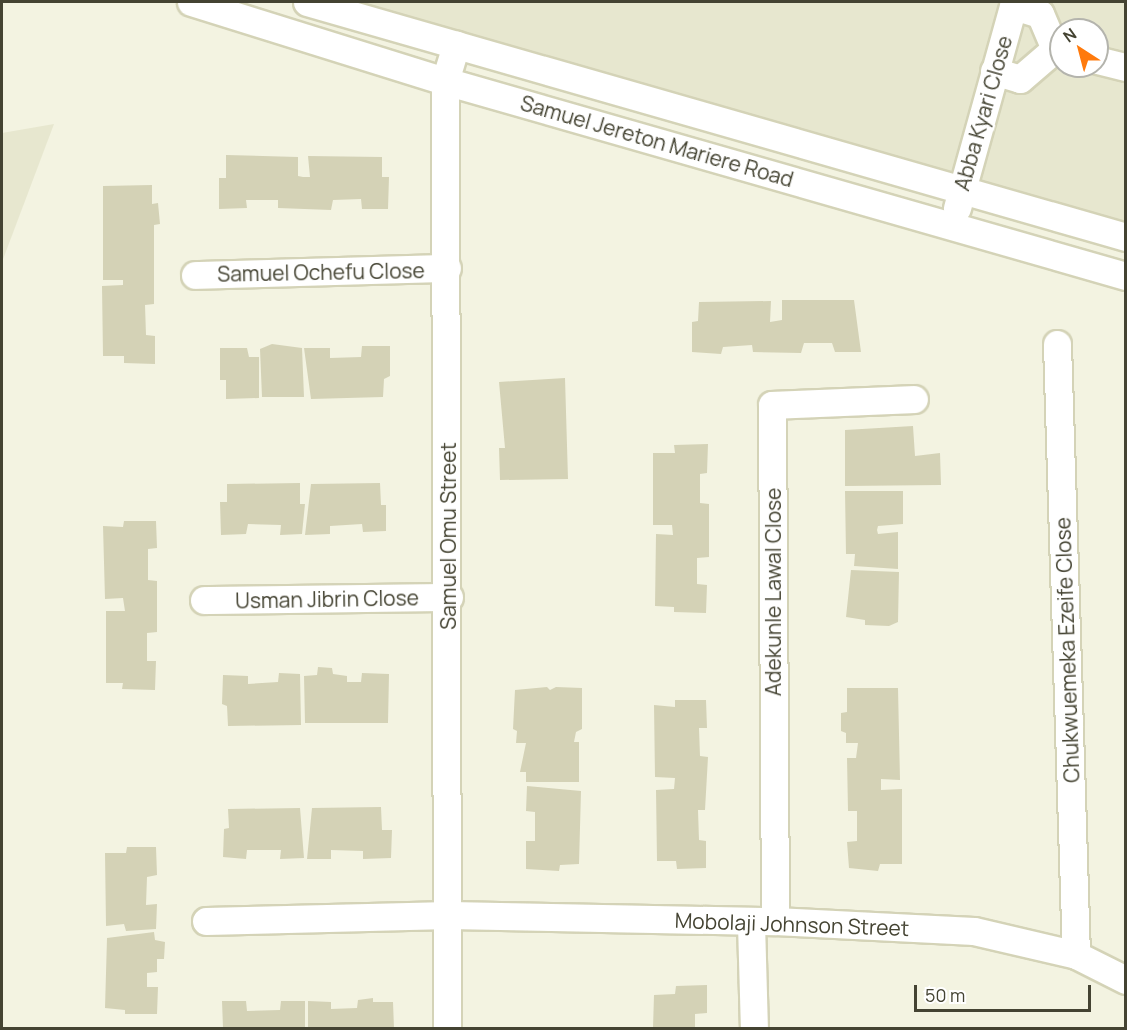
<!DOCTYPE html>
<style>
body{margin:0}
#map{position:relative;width:1127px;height:1030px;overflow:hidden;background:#f3f3e1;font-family:Manrope,sans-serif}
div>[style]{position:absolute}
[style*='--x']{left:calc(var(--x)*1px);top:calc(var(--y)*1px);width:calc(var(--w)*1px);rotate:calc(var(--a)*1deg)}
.residential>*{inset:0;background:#e7e7cf}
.building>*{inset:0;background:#d4d2b6}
.roads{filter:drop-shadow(2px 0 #d4d3b7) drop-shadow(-2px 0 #d4d3b7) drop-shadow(0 2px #d4d3b7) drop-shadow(0 -2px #d4d3b7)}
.minor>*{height:27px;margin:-13.5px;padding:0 13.5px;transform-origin:13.5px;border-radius:13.5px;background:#fff}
span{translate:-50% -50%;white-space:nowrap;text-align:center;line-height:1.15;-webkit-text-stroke:4.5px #fff;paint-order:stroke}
.street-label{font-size:21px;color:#444332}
.frame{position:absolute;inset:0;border:3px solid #444332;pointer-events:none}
.north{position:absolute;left:1049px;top:18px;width:60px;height:60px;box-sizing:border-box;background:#fff;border:2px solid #b4b4ad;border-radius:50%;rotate:324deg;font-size:16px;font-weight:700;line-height:24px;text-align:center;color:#444332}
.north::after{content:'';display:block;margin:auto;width:21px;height:27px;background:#ff7a0c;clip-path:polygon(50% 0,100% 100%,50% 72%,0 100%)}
.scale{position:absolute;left:914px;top:985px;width:177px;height:27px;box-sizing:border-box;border:3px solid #444332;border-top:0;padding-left:8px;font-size:18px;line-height:21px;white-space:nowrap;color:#444332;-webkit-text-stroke:4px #fff;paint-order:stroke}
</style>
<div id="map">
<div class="residential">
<i style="clip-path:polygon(evenodd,341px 2px,1125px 2px,1125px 238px,341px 2px,1061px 30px,1097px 30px,1097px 66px,1061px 66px,1061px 30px)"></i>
<i style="clip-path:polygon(54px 124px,2px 262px,2px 133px)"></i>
</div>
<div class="building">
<i style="clip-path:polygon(226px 155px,298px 157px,298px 176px,303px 177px,310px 177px,308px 156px,382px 157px,382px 177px,389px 177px,388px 209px,362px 209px,361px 199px,333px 200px,331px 210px,278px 208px,278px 200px,246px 200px,247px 208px,219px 209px,219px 178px,226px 178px)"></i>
<i style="clip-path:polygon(152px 185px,152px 204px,158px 203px,160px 224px,154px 225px,154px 304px,145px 305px,146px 335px,155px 336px,155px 364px,124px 363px,124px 356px,103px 356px,102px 286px,123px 285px,123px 280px,103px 280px,103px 186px)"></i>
<i style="clip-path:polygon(782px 300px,854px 300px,861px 352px,835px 352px,832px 343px,804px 343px,801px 353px,753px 352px,752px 345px,723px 347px,721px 354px,692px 352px,692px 322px,698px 321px,699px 302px,771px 301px,770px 322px,782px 320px)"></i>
<i style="clip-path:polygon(272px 344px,302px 348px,304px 397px,262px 397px,260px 349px)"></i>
<i style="clip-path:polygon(362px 346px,390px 346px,390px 376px,384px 379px,383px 397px,311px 399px,304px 348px,330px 348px,330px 358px,361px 357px)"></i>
<i style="clip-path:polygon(220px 348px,247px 348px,249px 357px,259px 357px,259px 398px,226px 399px,226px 380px,220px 380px)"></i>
<i style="clip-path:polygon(565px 378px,568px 479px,500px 480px,499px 448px,505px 448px,499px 382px)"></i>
<i style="clip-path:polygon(913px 426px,915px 456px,940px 453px,941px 485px,845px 486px,845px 430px)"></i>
<i style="clip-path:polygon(708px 444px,707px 473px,700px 474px,700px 503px,709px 504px,709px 557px,697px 558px,697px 584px,707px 585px,706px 613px,674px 612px,674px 607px,655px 606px,656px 534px,673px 535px,672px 525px,653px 525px,653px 453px,675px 453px,674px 445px)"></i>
<i style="clip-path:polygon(300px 483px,300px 504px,305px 504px,302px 534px,280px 535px,281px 525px,248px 524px,246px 534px,221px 535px,220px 502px,227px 502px,227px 484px)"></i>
<i style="clip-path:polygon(380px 483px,381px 505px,386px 505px,386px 531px,363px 532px,362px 524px,330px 526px,330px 534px,305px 535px,311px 484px)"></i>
<i style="clip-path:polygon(845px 491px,903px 491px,903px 524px,878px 526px,877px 530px,878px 534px,898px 532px,898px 569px,854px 566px,855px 554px,846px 554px)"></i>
<i style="clip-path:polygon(124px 521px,156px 521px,157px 548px,148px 549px,148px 580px,157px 581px,157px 632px,147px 633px,147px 661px,156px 661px,155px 690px,122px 689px,123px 683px,106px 683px,106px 611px,125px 611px,123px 598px,105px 599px,103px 526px,123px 527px)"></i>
<i style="clip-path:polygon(851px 570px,899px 572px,898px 622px,889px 626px,865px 625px,865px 620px,846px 617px)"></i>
<i style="clip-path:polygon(318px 667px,332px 668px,333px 674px,347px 676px,347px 682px,361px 682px,362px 673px,389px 674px,388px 723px,305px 723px,304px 676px,317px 675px)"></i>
<i style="clip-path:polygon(279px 673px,300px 674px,301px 725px,228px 726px,227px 706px,222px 704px,223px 675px,248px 676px,248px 684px,278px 682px)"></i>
<i style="clip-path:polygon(547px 687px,550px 690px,556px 687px,582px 688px,582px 729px,576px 732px,574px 742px,579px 742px,579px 782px,526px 782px,526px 772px,520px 772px,526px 743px,516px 743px,517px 731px,513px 729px,515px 690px)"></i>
<i style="clip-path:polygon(847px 688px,898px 688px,900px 780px,881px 779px,881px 790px,902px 789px,902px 864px,880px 864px,878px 871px,849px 868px,847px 842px,857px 841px,857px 811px,848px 811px,847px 758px,856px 758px,858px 743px,846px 743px,846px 733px,841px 731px,841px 713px,847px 712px)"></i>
<i style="clip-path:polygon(675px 700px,706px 700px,707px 728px,699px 728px,700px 756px,708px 757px,705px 810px,698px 810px,699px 840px,706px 841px,706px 868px,677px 869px,676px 861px,657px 861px,656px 790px,674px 789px,675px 778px,655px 777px,654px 705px,675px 707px)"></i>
<i style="clip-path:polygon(527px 786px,581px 791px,579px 864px,560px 865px,559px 871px,526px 869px,526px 841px,535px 841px,535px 812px,526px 811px)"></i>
<i style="clip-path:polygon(381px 807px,382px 830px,392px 830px,391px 858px,363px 859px,363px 851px,331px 850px,331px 859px,307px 859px,312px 808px)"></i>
<i style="clip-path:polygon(300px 808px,304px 858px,280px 859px,281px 850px,247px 850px,246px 859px,223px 857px,224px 829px,229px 828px,228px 809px)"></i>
<i style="clip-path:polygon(127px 847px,156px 847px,157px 875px,147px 877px,146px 905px,157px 904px,156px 929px,126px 931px,124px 924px,106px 926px,105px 853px,126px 853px)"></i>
<i style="clip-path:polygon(154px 932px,155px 940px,165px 942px,164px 959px,157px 959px,157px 972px,147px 973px,147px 987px,158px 987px,157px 1014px,125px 1014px,125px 1010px,105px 1008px,107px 938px)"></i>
<i style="clip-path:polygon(707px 985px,707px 1013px,695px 1014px,695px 1028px,653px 1028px,654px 995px,675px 994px,676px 986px)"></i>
<i style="clip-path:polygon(373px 998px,373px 1002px,393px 1002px,394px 1028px,308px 1028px,308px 1001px,331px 1002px,331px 1009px,357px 1008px,358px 1000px)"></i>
<i style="clip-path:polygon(222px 1001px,246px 1001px,247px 1011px,280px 1010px,281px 1001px,305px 1001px,305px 1028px,223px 1028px)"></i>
</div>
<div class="roads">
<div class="minor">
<i style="--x:191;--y:2;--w:266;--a:17.3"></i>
<i style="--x:445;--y:81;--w:708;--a:15.98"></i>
<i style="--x:307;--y:2;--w:852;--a:16.01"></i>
<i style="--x:1097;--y:60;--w:30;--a:14"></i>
<i style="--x:994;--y:71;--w:27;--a:17"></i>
<i style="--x:1020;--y:79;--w:46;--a:-40.6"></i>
<i style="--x:1055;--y:49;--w:38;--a:-113"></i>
<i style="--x:1040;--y:14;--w:28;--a:-163"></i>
<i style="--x:957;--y:208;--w:214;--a:-74.5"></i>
<i style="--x:195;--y:275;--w:252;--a:-1.6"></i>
<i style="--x:1057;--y:344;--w:611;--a:88.22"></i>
<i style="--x:204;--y:600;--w:245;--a:-0.7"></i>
<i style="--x:206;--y:921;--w:243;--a:-1.4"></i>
<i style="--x:449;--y:915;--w:326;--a:1.1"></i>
<i style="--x:775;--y:921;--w:199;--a:2.9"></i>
<i style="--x:974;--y:931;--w:105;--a:13.2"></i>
<i style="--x:1076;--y:955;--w:56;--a:26.6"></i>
<i style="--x:775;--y:921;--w:516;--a:-90.33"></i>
<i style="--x:772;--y:405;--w:142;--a:-2.4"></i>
<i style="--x:751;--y:923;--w:105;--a:88.4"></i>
<i style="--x:447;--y:1028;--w:947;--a:-90.12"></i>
<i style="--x:445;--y:81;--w:38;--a:-73"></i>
</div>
</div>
<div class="street-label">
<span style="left:983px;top:113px;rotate:-74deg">Abba Kyari Close</span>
<span style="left:657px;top:141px;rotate:16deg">Samuel Jereton Mariere Road</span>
<span style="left:321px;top:272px;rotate:-1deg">Samuel Ochefu Close</span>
<span style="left:448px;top:536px;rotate:-90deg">Samuel Omu Street</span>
<span style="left:773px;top:592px;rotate:-90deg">Adekunle Lawal Close</span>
<span style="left:327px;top:599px;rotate:-1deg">Usman Jibrin Close</span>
<span style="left:1067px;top:650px;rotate:-92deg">Chukwuemeka Ezeife Close</span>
<span style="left:792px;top:924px;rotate:2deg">Mobolaji Johnson Street</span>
</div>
<div class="frame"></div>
<div class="north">N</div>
<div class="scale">50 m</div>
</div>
